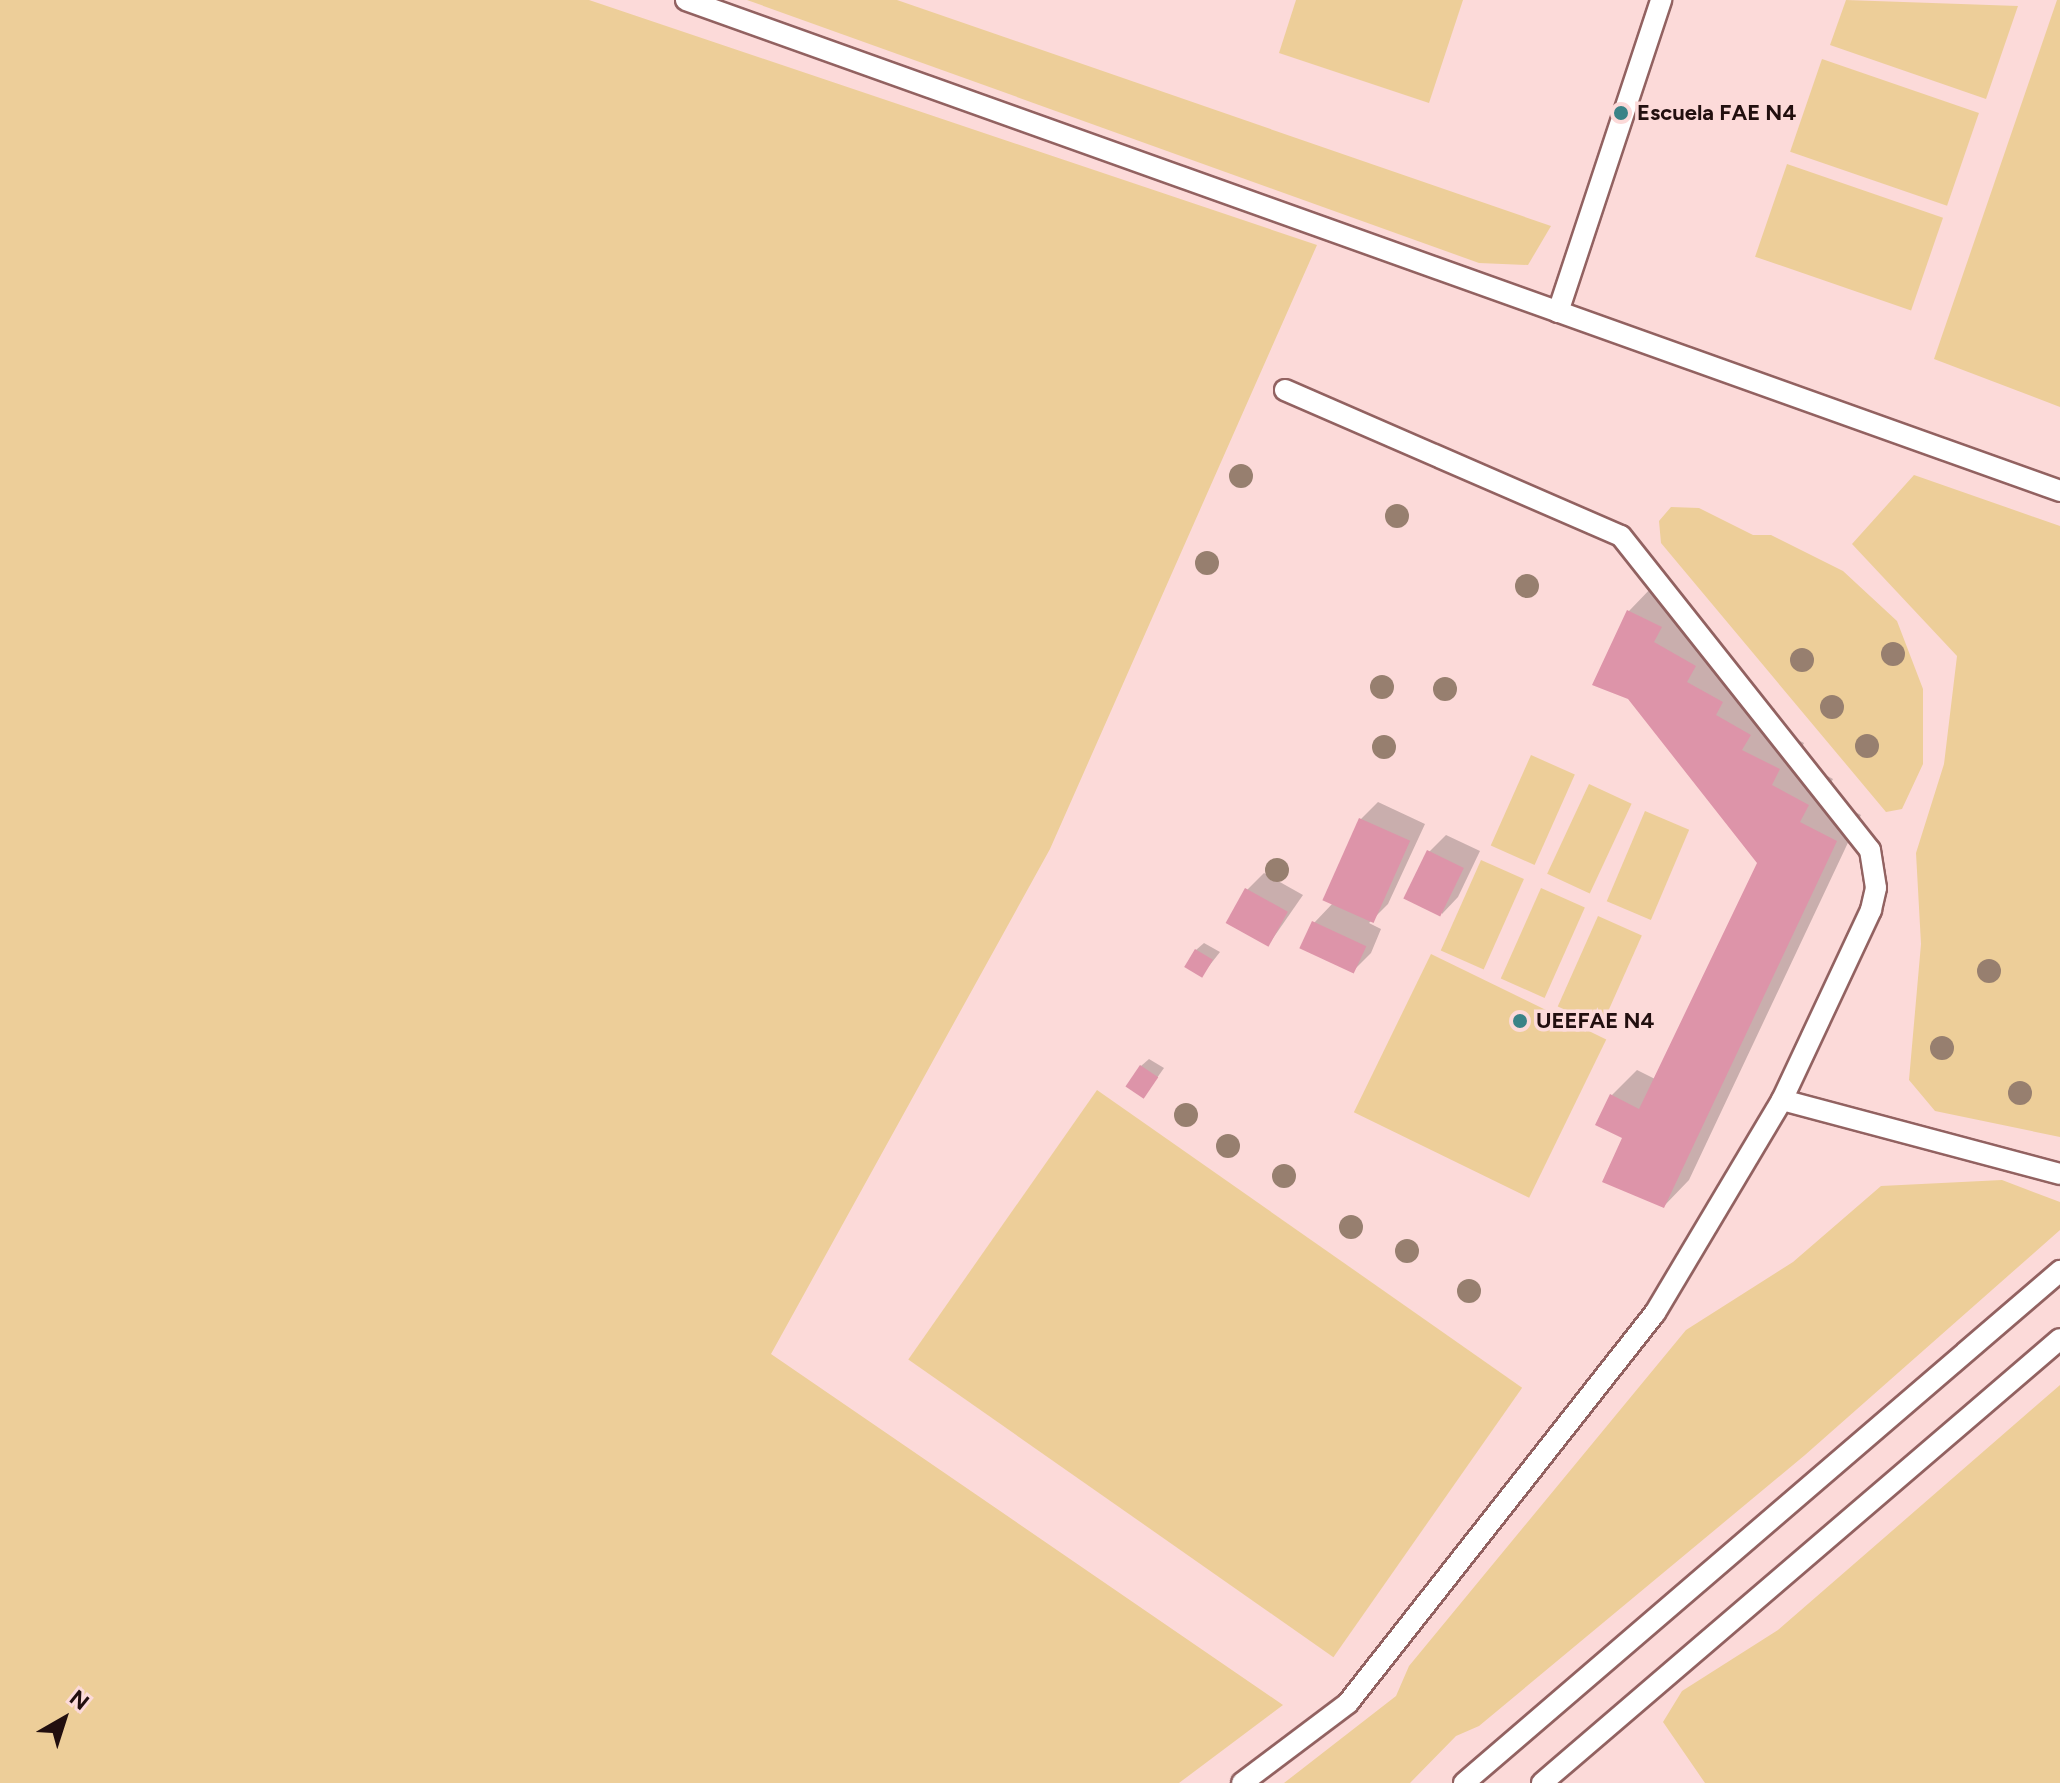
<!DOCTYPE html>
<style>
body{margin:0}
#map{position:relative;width:2060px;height:1783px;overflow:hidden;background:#fcdad9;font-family:Figtree,sans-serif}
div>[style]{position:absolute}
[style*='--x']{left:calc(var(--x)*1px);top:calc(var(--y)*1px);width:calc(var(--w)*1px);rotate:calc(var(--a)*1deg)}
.green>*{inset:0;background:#edce99;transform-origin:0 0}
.shadow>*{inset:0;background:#0003}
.building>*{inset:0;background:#dd94a9;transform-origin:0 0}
.roads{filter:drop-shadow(2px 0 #926261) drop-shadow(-2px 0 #926261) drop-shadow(0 2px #926261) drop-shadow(0 -2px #926261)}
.lane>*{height:20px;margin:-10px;padding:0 10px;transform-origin:10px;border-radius:10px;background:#fff}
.trees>*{width:24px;height:24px;margin:-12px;border-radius:50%;background:#977f6f}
.dots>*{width:22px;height:22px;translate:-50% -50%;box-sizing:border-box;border:4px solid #fcdad9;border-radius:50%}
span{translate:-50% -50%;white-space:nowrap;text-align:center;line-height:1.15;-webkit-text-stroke:7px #fcdad9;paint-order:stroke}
.poi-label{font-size:22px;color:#220f0f;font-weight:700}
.left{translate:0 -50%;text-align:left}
.north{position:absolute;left:24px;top:1679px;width:80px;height:80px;-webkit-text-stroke:6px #fcdad9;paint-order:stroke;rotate:39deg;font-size:22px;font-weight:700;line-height:32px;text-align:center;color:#220f0f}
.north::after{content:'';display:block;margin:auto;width:28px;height:36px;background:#220f0f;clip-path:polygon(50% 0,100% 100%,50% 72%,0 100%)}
</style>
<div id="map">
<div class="green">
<i style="clip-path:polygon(0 0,589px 0,1317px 245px,1050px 849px,771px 1354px,1283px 1705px,1179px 1783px,0 1783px)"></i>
<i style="clip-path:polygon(747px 0,897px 0,1551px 226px,1528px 265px,1479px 263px)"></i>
<i style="clip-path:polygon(1296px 0,1463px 0,1429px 103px,1279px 53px)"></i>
<i style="clip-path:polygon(1846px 0,2018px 6px,1986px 99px,1830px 45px)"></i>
<i style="clip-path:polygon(2057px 0,2060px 0,2060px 407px,1934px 359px)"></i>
<i style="left:1822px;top:59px;width:166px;height:98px;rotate:19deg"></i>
<i style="left:1787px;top:164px;width:165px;height:98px;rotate:19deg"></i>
<i style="clip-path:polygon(1914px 475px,2060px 526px,2060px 1137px,1935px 1111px,1909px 1080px,1921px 944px,1916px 853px,1944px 764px,1957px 656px,1852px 544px)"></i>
<i style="clip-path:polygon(1671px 507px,1699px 508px,1753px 535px,1771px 535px,1843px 571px,1897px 621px,1923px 689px,1923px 764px,1902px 809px,1886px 812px,1661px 543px,1659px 521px)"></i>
<i style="left:1531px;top:755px;width:48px;height:99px;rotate:24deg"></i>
<i style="left:1589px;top:784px;width:47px;height:99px;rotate:25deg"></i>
<i style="left:1645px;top:811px;width:48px;height:98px;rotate:23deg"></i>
<i style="left:1481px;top:860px;width:47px;height:99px;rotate:24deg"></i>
<i style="left:1541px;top:888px;width:48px;height:99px;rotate:24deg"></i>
<i style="left:1598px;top:916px;width:48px;height:99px;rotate:24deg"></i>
<i style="left:1431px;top:954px;width:195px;height:176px;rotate:26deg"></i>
<i style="left:1097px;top:1090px;width:519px;height:329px;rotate:35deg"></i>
<i style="clip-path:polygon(2002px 1180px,2060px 1202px,2060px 1230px,1805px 1455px,1479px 1726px,1456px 1736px,1410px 1783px,1284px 1783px,1396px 1696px,1409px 1666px,1686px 1330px,1793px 1262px,1881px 1186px)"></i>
<i style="clip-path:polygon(2060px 1385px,2060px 1783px,1705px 1783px,1663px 1722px,1682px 1691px,1778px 1630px)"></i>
</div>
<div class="shadow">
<i style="clip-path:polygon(1654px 585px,1686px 601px,1678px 616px,1720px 640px,1711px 656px,1747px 676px,1740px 689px,1775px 709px,1766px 724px,1804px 743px,1796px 759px,1833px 779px,1824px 796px,1861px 815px,1689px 1180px,1664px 1206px,1625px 1137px,1612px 1095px,1637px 1070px,1655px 1079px,1759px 862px,1629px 697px,1595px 684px,1629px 611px)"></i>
<i style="clip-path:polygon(1378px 802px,1425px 824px,1388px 904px,1369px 923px,1381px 929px,1371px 953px,1354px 970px,1314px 923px,1333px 903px,1324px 899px,1361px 819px)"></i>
<i style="clip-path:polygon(1446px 835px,1480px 851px,1458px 897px,1442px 914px,1429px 852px)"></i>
<i style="clip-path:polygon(1264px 873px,1303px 895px,1269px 944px,1247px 890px)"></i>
<i style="clip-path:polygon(1204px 943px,1220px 952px,1202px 975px,1196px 950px)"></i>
<i style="clip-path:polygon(1149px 1059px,1164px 1068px,1145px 1095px,1141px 1066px)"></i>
</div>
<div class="building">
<i style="clip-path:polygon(1627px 610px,1662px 627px,1654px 642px,1696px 666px,1687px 682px,1723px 702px,1716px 715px,1751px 735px,1742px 750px,1780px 769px,1772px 785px,1809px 805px,1800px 822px,1837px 841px,1664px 1208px,1602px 1182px,1622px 1138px,1595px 1125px,1610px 1094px,1639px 1109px,1757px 863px,1628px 699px,1592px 685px)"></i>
<i style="left:1359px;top:818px;width:56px;height:90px;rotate:24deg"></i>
<i style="left:1427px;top:850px;width:41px;height:54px;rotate:26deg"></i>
<i style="left:1245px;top:888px;width:49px;height:40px;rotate:29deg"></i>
<i style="left:1312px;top:921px;width:60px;height:30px;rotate:25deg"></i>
<i style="left:1195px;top:949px;width:21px;height:21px;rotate:31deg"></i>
<i style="left:1140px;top:1065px;width:22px;height:26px;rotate:34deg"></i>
</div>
<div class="roads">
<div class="lane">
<i style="--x:686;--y:0;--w:1459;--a:19.66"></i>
<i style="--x:1558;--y:312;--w:329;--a:-71.7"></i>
<i style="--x:1285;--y:390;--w:366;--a:23.5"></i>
<i style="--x:1621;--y:536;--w:401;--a:51.6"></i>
<i style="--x:1870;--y:850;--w:38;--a:81"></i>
<i style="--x:1876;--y:888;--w:23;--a:103"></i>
<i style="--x:1871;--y:910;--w:210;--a:115.1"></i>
<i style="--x:1782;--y:1100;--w:288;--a:14.9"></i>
<i style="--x:1242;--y:1783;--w:133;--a:-37"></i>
<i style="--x:1348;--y:1703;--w:496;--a:-51.8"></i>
<i style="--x:1655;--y:1313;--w:248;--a:-59.2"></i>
<i style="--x:1464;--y:1783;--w:786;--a:-40.66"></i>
<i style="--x:1542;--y:1783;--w:682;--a:-40.6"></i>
</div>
</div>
<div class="trees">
<i style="left:1241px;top:476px"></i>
<i style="left:1397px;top:516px"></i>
<i style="left:1207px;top:563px"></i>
<i style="left:1527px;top:586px"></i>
<i style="left:1893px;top:654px"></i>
<i style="left:1802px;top:660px"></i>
<i style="left:1382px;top:687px"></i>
<i style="left:1445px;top:689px"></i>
<i style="left:1832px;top:707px"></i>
<i style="left:1867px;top:746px"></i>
<i style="left:1384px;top:747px"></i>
<i style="left:1277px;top:870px"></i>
<i style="left:1989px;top:971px"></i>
<i style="left:1942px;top:1048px"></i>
<i style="left:2020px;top:1093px"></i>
<i style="left:1186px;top:1115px"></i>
<i style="left:1228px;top:1146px"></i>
<i style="left:1284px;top:1176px"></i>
<i style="left:1351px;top:1227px"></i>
<i style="left:1407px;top:1251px"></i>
<i style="left:1469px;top:1291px"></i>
</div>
<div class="dots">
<i style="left:1621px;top:113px;background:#3a8387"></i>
<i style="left:1520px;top:1021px;background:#3a8387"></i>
</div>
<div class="poi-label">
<span class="left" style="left:1637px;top:113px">Escuela FAE N4</span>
<span class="left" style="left:1536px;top:1021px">UEEFAE N4</span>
</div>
<div class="north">N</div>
</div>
